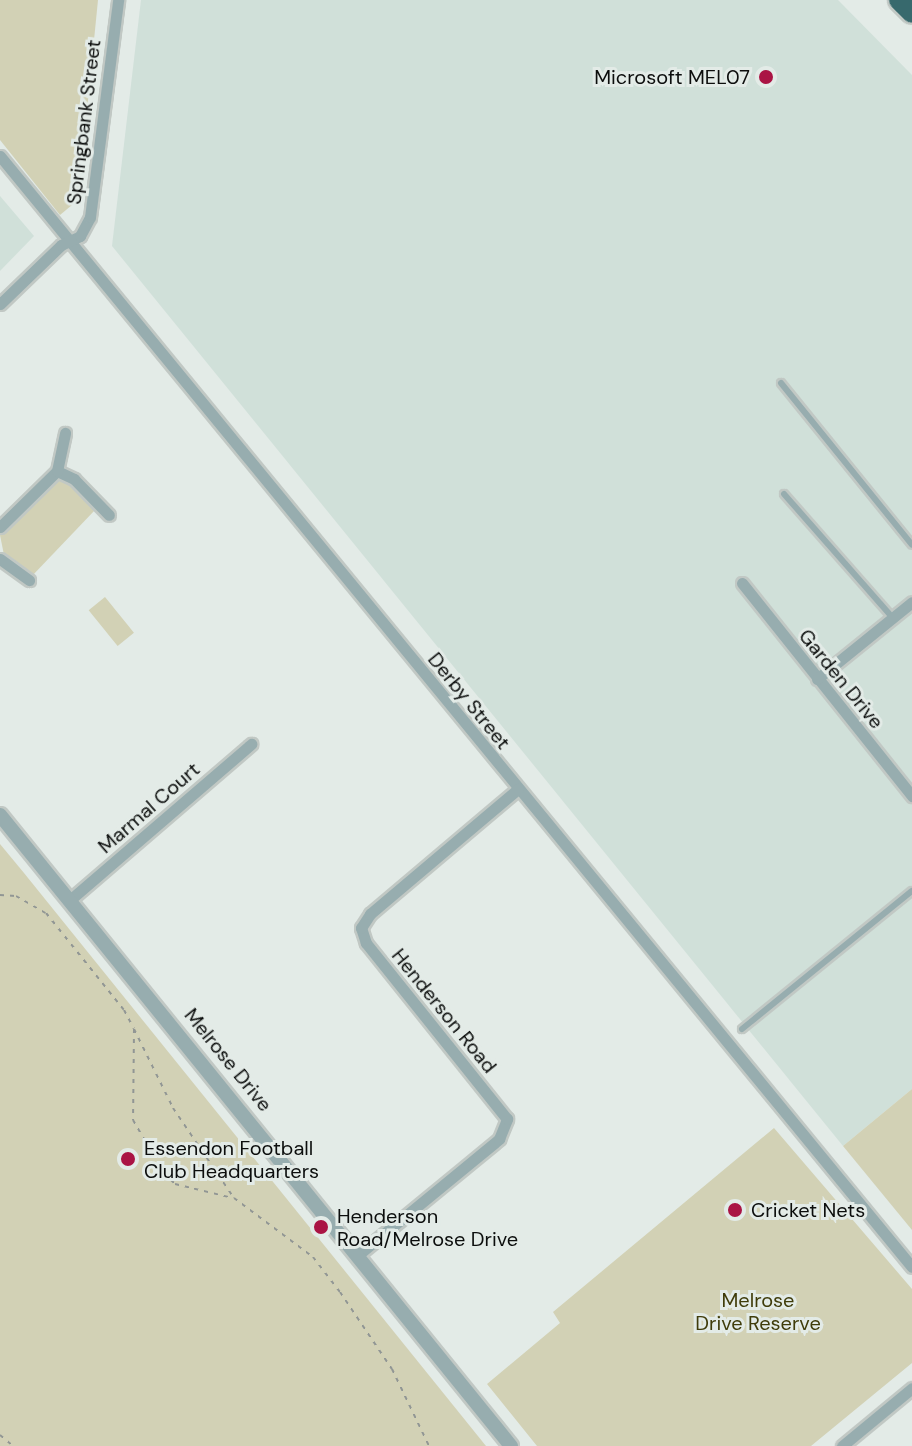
<!DOCTYPE html>
<style>
body{margin:0}
#map{position:relative;width:912px;height:1446px;overflow:hidden;background:#e3ebe7;font-family:"DM Sans",sans-serif}
div>[style]{position:absolute}
[style*='--x']{left:calc(var(--x)*1px);top:calc(var(--y)*1px);width:calc(var(--w)*1px);rotate:calc(var(--a)*1deg)}
.built>*{inset:0;background:#d0e0d9}
.green>*{inset:0;background:#d2d1b5;transform-origin:0 0}
.path>*{height:2px;margin-top:-1px;transform-origin:0;background:repeating-linear-gradient(90deg,#919694 0 4px,transparent 0 10px)}
.roads{filter:drop-shadow(2px 0 #c1c8c4) drop-shadow(-2px 0 #c1c8c4) drop-shadow(0 2px #c1c8c4) drop-shadow(0 -2px #c1c8c4)}
.service>*{height:6px;margin:-3px;padding:0 3px;transform-origin:3px;border-radius:3px;background:#97adaf}
.minor>*{height:11px;margin:-5.5px;padding:0 5.5px;transform-origin:5.5px;border-radius:5.5px;background:#97adaf}
.tertiary>*{height:14px;margin:-7px;padding:0 7px;transform-origin:7px;border-radius:7px;background:#97adaf}
.motorway>*{height:20px;margin:-10px;padding:0 10px;transform-origin:10px;border-radius:10px;background:#37696d}
.dots>*{width:22px;height:22px;translate:-50% -50%;box-sizing:border-box;border:4px solid #e3ebe7;border-radius:50%}
span{translate:-50% -50%;white-space:nowrap;text-align:center;line-height:1.15;-webkit-text-stroke:6px #e3ebe7;paint-order:stroke}
.poi-label{font-size:20px;color:#0c0e0d}
.right{translate:-100% -50%;text-align:right}
.left{translate:0 -50%;text-align:left}
.street-label{font-size:20px;color:#0c0e0d}
.park-label{font-size:20px;color:#3f3c0a}
</style>
<div id="map">
<div class="built">
<i style="clip-path:polygon(141px 0,838px 0,912px 75px,912px 1089px,843px 1146px,112px 246px)"></i>
<i style="clip-path:polygon(0 196px,34px 236px,0 271px)"></i>
</div>
<div class="green">
<i style="clip-path:polygon(0 0,98px 0,78px 200px,60px 215px,0 140px)"></i>
<i style="clip-path:polygon(68px 480px,95px 510px,32px 576px,4px 555px,0 535px,55px 481px)"></i>
<i style="left:105px;top:597px;width:46px;height:21px;rotate:51deg"></i>
<i style="clip-path:polygon(0 844px,24px 873px,486px 1446px,0 1446px)"></i>
<i style="clip-path:polygon(912px 1089px,912px 1230px,843px 1146px)"></i>
<i style="clip-path:polygon(774px 1128px,912px 1289px,912px 1363px,811px 1446px,537px 1446px,487px 1384px,560px 1323px,553px 1312px)"></i>
</div>
<div class="path">
<i style="--x:0;--y:895;--w:16;--a:4"></i>
<i style="--x:16;--y:896;--w:34;--a:30"></i>
<i style="--x:46;--y:913;--w:124;--a:51.2"></i>
<i style="--x:124;--y:1010;--w:21;--a:62"></i>
<i style="--x:134;--y:1029;--w:91;--a:90.6"></i>
<i style="--x:133;--y:1120;--w:61;--a:59.7"></i>
<i style="--x:164;--y:1173;--w:16;--a:45"></i>
<i style="--x:175;--y:1184;--w:60;--a:13.6"></i>
<i style="--x:134;--y:1029;--w:88;--a:63.7"></i>
<i style="--x:173;--y:1108;--w:109;--a:55.9"></i>
<i style="--x:234;--y:1198;--w:99;--a:36.8"></i>
<i style="--x:313;--y:1257;--w:44;--a:52.4"></i>
<i style="--x:340;--y:1292;--w:93;--a:56"></i>
<i style="--x:392;--y:1369;--w:85;--a:64.3"></i>
<i style="--x:0;--y:1435;--w:17;--a:40"></i>
</div>
<div class="roads">
<div class="service">
<i style="--x:781;--y:383;--w:208;--a:51"></i>
<i style="--x:784;--y:494;--w:165;--a:48.7"></i>
<i style="--x:742;--y:1029;--w:219;--a:-39.1"></i>
</div>
<div class="minor">
<i style="--x:0;--y:156;--w:1437;--a:50.62"></i>
<i style="--x:0;--y:304;--w:85;--a:-44"></i>
<i style="--x:61;--y:245;--w:21;--a:-25"></i>
<i style="--x:80;--y:236;--w:21;--a:-62"></i>
<i style="--x:90;--y:217;--w:219;--a:-82.6"></i>
<i style="--x:57;--y:471;--w:19;--a:25"></i>
<i style="--x:74;--y:479;--w:50;--a:45.8"></i>
<i style="--x:0;--y:527;--w:80;--a:-44.5"></i>
<i style="--x:57;--y:471;--w:39;--a:-78"></i>
<i style="--x:0;--y:559;--w:36;--a:36"></i>
<i style="--x:742;--y:583;--w:273;--a:51.4"></i>
<i style="--x:817;--y:679;--w:122;--a:-39"></i>
<i style="--x:71;--y:899;--w:238;--a:-40.7"></i>
<i style="--x:358;--y:1255;--w:183;--a:-39.4"></i>
<i style="--x:499;--y:1139;--w:22;--a:-68"></i>
<i style="--x:507;--y:1119;--w:226;--a:-128.7"></i>
<i style="--x:366;--y:943;--w:16;--a:-108"></i>
<i style="--x:361;--y:928;--w:17;--a:-57"></i>
<i style="--x:370;--y:914;--w:194;--a:-40.2"></i>
<i style="--x:842;--y:1446;--w:91;--a:-39.6"></i>
</div>
<div class="tertiary">
<i style="--x:0;--y:815;--w:812;--a:51"></i>
</div>
<div class="motorway">
<i style="--x:899;--y:0;--w:18;--a:45"></i>
</div>
</div>
<div class="dots">
<i style="left:766px;top:77px;background:#aa1444"></i>
<i style="left:128px;top:1159px;background:#aa1444"></i>
<i style="left:735px;top:1210px;background:#aa1444"></i>
<i style="left:321px;top:1227px;background:#aa1444"></i>
</div>
<div class="poi-label">
<span class="right" style="left:750px;top:77px">Microsoft MEL07</span>
<span class="left" style="left:144px;top:1160px">Essendon Football<br>Club Headquarters</span>
<span class="left" style="left:751px;top:1210px">Cricket Nets</span>
<span class="left" style="left:337px;top:1228px">Henderson<br>Road/Melrose Drive</span>
</div>
<div class="street-label">
<span style="left:84px;top:122px;rotate:-83deg">Springbank Street</span>
<span style="left:841px;top:679px;rotate:51deg">Garden Drive</span>
<span style="left:469px;top:701px;rotate:51deg">Derby Street</span>
<span style="left:149px;top:808px;rotate:-41deg">Marmal Court</span>
<span style="left:444px;top:1011px;rotate:51deg">Henderson Road</span>
<span style="left:228px;top:1060px;rotate:51deg">Melrose Drive</span>
</div>
<div class="park-label">
<span style="left:758px;top:1312px">Melrose<br>Drive Reserve</span>
</div>
</div>
